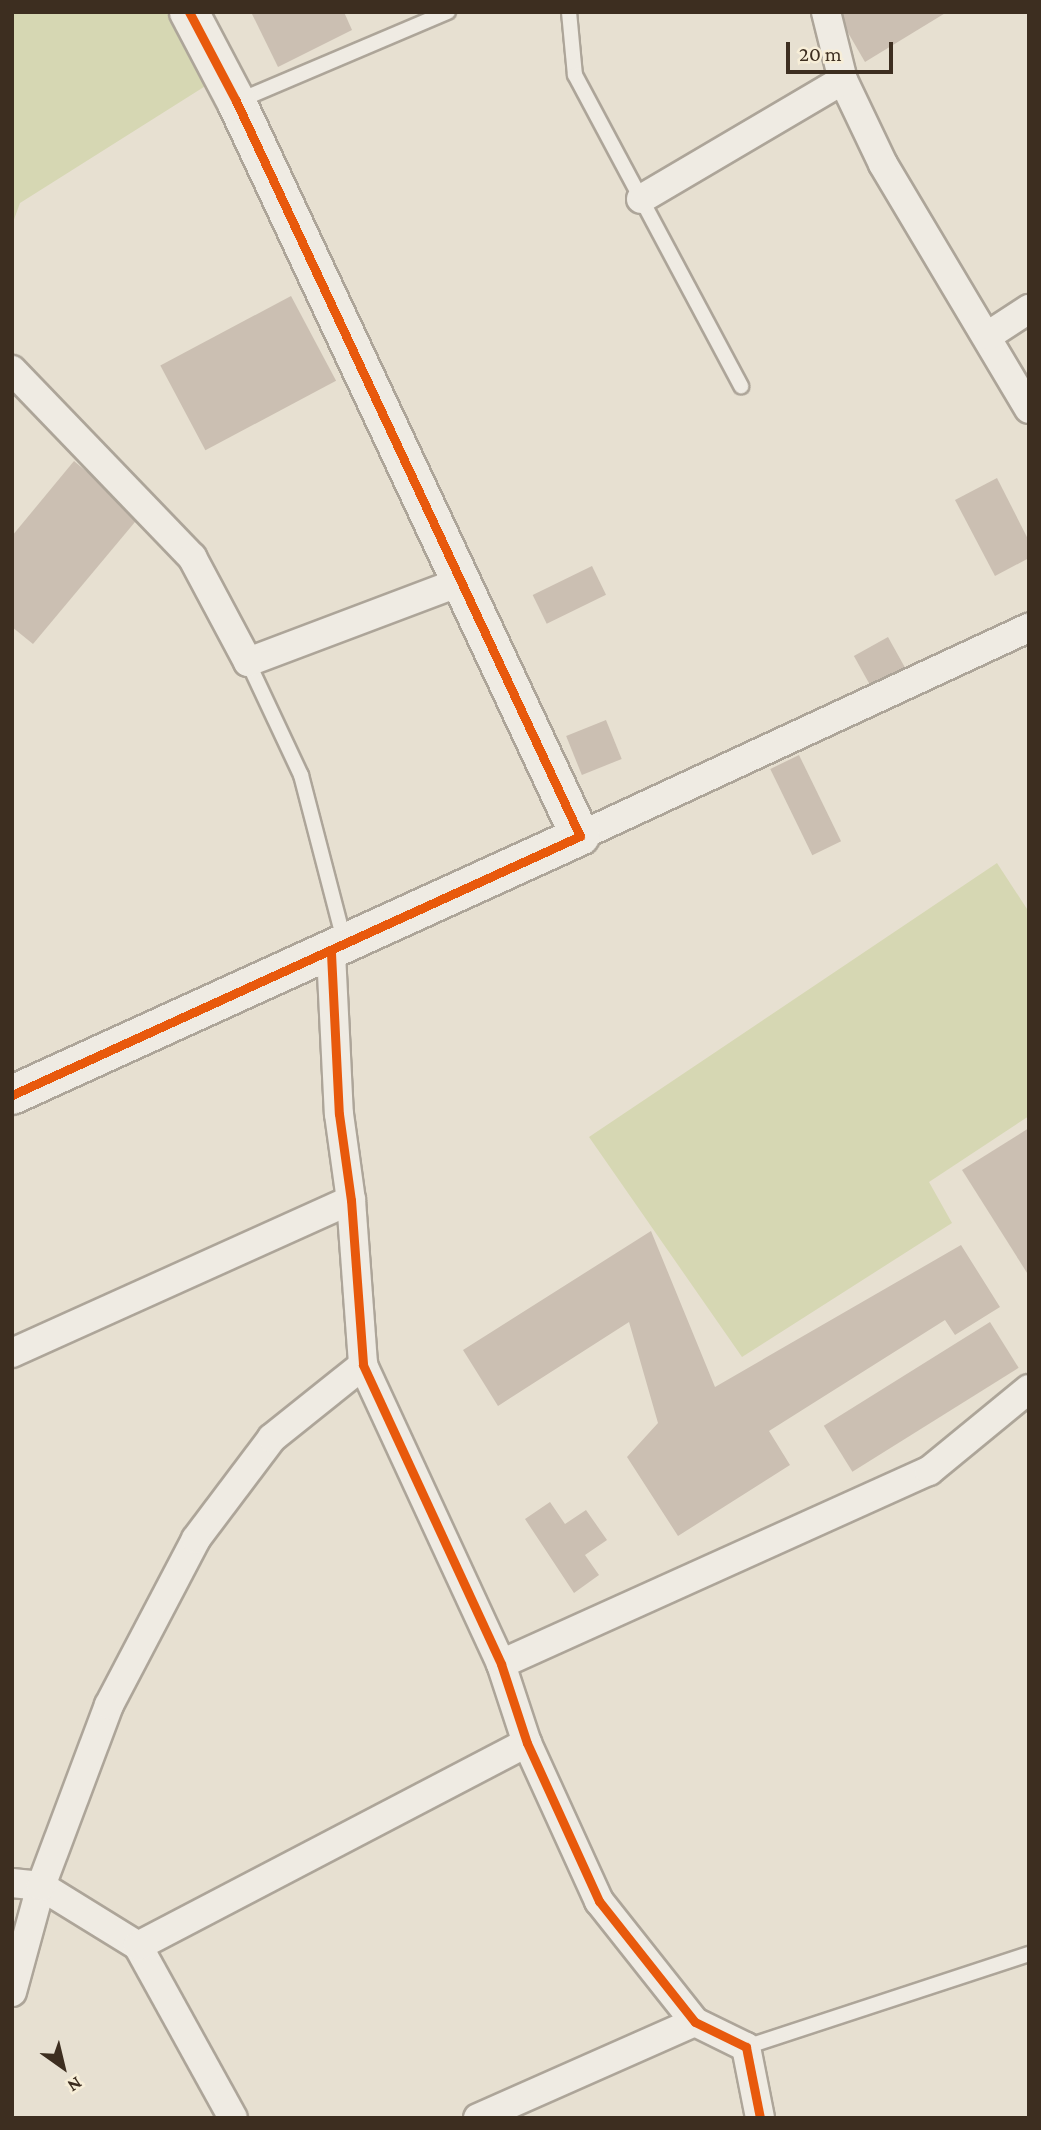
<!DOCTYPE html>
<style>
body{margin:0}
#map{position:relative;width:1041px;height:2130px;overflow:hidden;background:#e7e0d1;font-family:"Crimson Pro",serif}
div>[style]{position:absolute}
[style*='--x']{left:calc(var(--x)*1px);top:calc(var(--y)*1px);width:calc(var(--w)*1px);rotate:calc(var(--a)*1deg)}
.green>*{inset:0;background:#d6d7b3}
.building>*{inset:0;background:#cbbfb2;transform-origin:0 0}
.roads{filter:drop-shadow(2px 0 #ada599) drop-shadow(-2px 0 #ada599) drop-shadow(0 2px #ada599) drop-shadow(0 -2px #ada599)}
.lane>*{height:14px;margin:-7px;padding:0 7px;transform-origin:7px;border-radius:7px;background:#efebe3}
.street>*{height:28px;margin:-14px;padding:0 14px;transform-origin:14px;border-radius:14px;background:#efebe3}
.secondary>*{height:38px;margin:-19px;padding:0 19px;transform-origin:19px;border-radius:19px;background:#efebe3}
.cycleway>*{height:9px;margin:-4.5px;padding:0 4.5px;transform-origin:4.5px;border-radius:4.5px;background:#e8590c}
span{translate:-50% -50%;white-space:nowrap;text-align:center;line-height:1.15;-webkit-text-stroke:5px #f7eed8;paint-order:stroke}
.frame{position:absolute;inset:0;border:14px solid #3d2e20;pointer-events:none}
.north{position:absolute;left:28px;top:2032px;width:70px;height:70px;-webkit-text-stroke:5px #f7eed8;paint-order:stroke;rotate:146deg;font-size:19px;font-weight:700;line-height:28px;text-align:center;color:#3d2e20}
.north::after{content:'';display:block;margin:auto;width:24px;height:32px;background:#3d2e20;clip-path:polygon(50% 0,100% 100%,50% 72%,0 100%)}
.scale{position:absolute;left:786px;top:42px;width:107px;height:32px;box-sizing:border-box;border:4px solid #3d2e20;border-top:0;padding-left:9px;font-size:21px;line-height:24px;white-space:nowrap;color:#3d2e20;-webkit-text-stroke:5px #f7eed8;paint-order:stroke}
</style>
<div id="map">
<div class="green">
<i style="clip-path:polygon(12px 12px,171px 12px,207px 85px,20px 203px,12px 225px)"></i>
<i style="clip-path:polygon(997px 863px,1029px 912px,1029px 1116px,929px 1182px,952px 1223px,742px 1357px,589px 1137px)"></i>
</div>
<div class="building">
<i style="clip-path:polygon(251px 12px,344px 12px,352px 30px,278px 67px)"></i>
<i style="clip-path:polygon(836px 12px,947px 12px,865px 62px)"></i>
<i style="left:291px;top:296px;width:96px;height:148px;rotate:62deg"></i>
<i style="clip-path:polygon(74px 461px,140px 516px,33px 644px,12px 627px,12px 536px)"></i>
<i style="clip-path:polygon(997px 478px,1029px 541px,1029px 558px,995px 576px,955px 500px)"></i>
<i style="left:592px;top:566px;width:32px;height:66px;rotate:64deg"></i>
<i style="left:888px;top:637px;width:35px;height:39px;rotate:61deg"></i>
<i style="left:606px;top:720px;width:42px;height:43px;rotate:68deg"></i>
<i style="left:799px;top:755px;width:96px;height:32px;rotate:64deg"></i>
<i style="clip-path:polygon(1029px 1128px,1029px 1276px,962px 1170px)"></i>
<i style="clip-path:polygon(651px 1231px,715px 1387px,961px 1245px,1000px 1307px,955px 1335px,945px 1320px,769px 1431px,790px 1465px,678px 1536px,627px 1457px,658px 1423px,629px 1322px,498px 1406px,463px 1350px)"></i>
<i style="left:990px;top:1322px;width:54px;height:196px;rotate:58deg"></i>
<i style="clip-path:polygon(550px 1502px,565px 1524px,586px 1510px,607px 1540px,585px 1555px,599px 1575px,574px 1593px,525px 1519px)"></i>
</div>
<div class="roads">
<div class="lane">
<i style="--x:569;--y:12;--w:63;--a:84.6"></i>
<i style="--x:575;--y:75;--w:353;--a:61.9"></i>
<i style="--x:238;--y:101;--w:228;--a:-23"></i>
<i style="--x:248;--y:662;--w:125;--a:64.9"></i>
<i style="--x:301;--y:775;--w:171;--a:75.4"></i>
<i style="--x:746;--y:2047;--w:298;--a:-18.2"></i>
</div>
<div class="street">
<i style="--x:826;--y:12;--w:70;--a:76"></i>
<i style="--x:843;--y:80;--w:93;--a:64.5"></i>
<i style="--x:883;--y:164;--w:285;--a:59.2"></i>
<i style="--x:641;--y:199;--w:234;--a:-30.5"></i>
<i style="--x:989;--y:335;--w:48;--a:-33"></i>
<i style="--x:12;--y:370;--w:260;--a:46.1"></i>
<i style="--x:192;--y:557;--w:119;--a:61.9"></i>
<i style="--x:248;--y:662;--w:229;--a:-20.7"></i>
<i style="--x:580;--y:836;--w:495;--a:-24.9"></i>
<i style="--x:331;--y:953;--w:161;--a:87.2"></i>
<i style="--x:339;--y:1114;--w:87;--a:82.1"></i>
<i style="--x:351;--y:1200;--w:165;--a:85.8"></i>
<i style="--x:363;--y:1365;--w:329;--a:65.2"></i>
<i style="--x:501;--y:1664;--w:83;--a:71.8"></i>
<i style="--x:527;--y:1743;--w:174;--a:65.5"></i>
<i style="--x:599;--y:1901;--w:154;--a:51.6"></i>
<i style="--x:695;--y:2022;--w:57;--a:26.1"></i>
<i style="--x:746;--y:2047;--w:72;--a:78.8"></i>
<i style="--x:12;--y:1353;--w:372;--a:-24.3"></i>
<i style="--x:501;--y:1664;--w:470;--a:-24.3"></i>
<i style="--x:929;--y:1471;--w:129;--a:-39.4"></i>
<i style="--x:12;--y:1883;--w:29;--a:6"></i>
<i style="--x:41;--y:1886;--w:114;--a:31.7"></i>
<i style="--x:138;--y:1946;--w:196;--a:61.1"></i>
<i style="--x:138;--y:1946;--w:439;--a:-27.6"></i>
<i style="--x:12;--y:1992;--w:110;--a:-74.7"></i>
<i style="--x:41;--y:1886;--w:193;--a:-69.4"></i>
<i style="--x:109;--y:1705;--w:187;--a:-62.3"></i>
<i style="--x:196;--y:1539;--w:126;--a:-53"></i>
<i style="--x:272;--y:1438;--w:117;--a:-38.7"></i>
<i style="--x:478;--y:2118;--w:237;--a:-23.9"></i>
</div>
<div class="secondary">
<i style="--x:12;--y:1095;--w:624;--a:-24.51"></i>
<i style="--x:580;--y:836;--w:812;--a:-115.08"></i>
<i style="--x:236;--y:101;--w:101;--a:-117.8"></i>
</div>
</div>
<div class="cycleway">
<i style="--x:331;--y:953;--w:161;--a:87.2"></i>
<i style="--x:339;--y:1114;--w:87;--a:82.1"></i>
<i style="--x:351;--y:1200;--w:165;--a:85.8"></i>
<i style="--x:363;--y:1365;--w:329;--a:65.2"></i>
<i style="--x:501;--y:1664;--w:83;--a:71.8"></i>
<i style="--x:527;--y:1743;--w:174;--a:65.5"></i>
<i style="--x:599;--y:1901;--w:154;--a:51.6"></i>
<i style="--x:695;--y:2022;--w:57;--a:26.1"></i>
<i style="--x:746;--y:2047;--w:72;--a:78.8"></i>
<i style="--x:12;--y:1095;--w:624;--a:-24.51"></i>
<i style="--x:580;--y:836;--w:812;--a:-115.08"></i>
<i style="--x:236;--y:101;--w:101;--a:-117.8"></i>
</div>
<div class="frame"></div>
<div class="north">N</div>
<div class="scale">20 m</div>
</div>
